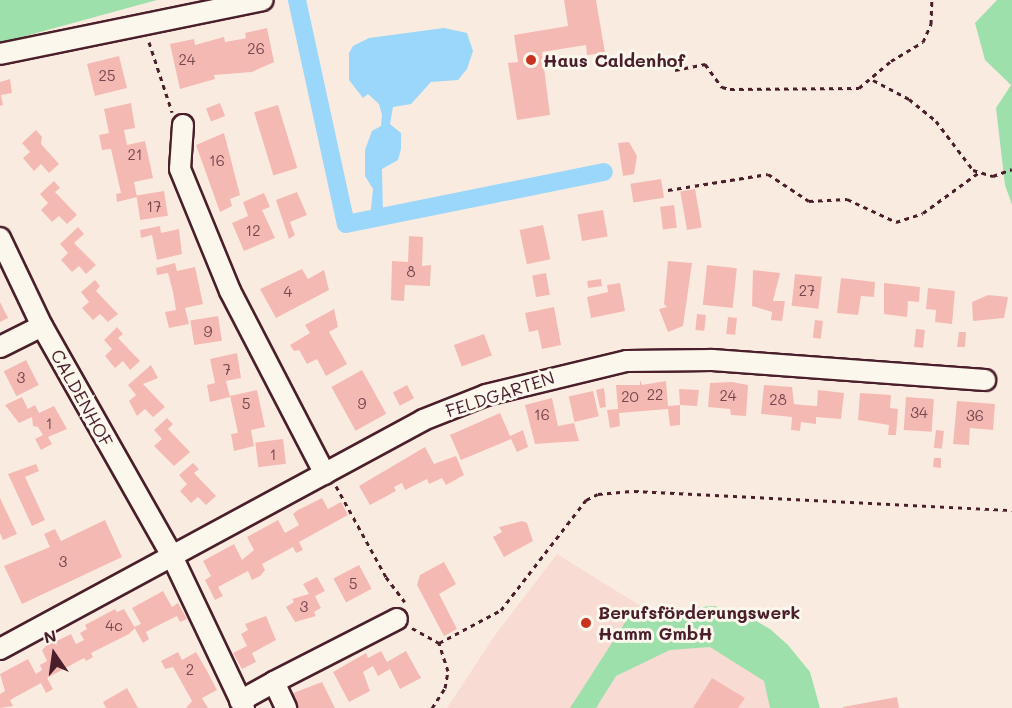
<!DOCTYPE html>
<meta charset="utf-8">
<style>
body{margin:0}
#map{position:relative;width:1012px;height:708px;overflow:hidden;background:#faebe1;font-family:Mali,sans-serif}
div>[style]{position:absolute}
[style*='--x']{left:calc(var(--x)*1px);top:calc(var(--y)*1px);width:calc(var(--w)*1px);rotate:calc(var(--a)*1deg)}
.built>*{inset:0;background:#f8dcd4}
.green>*{inset:0;background:#9ee0ab}
.water>*{inset:0;background:#9ad7fb}
.canal>*{height:18px;margin:-9px;padding:0 9px;transform-origin:9px;border-radius:9px;background:#9ad7fb}
.building>*{inset:0;background:#f5b9b4;transform-origin:0 0}
.path>*{height:3px;margin-top:-1.5px;transform-origin:0;background:repeating-linear-gradient(90deg,#4a1f2b 0 4.5px,transparent 0 9px)}
.roads{filter:drop-shadow(2px 0 #4a1f2b) drop-shadow(-2px 0 #4a1f2b) drop-shadow(0 2px #4a1f2b) drop-shadow(0 -2px #4a1f2b)}
.minor>*{height:20px;margin:-10px;padding:0 10px;transform-origin:10px;border-radius:10px;background:#fbf7ec}
.dots>*{width:16px;height:16px;translate:-50% -50%;box-sizing:border-box;border:3px solid #fbf7ec;border-radius:50%}
span{translate:-50% -50%;white-space:nowrap;text-align:center;line-height:1.15;-webkit-text-stroke:6px #fbf7ec;paint-order:stroke}
.number-label{font-size:15px;color:#75464d}
.number-label span{-webkit-text-stroke-width:0}
.poi-label{font-size:18px;color:#4a1f2b;font-weight:700}
.left{translate:0 -50%;text-align:left}
.street-label{font-size:18px;color:#4a1f2b}
.north{position:absolute;left:24px;top:624px;width:60px;height:60px;-webkit-text-stroke:4px #fbf7ec;paint-order:stroke;rotate:347deg;font-size:16px;font-weight:700;line-height:24px;text-align:center;color:#4a1f2b}
.north::after{content:'';display:block;margin:auto;width:21px;height:27px;background:#4a1f2b;clip-path:polygon(50% 0,100% 100%,50% 72%,0 100%)}
</style>
<div id="map">
<div class="built">
<i style="clip-path:polygon(557px 554px,686px 634px,761px 659px,786px 708px,447px 708px,495px 635px)"></i>
</div>
<div class="green">
<i style="clip-path:polygon(0 0,157px 0,0 43px)"></i>
<i style="clip-path:polygon(997px 0,1012px 0,1012px 205px,1005px 185px,996px 108px,1011px 85px,985px 60px,975px 23px)"></i>
<i style="clip-path:polygon(714px 606px,744px 614px,770px 629px,788px 645px,810px 672px,820px 708px,770px 708px,764px 681px,710px 647px,670px 650px,616px 676px,596px 708px,570px 708px,628px 618px,649px 611px)"></i>
</div>
<div class="water">
<i style="clip-path:polygon(444px 28px,467px 33px,473px 51px,467px 69px,458px 80px,431px 82px,411px 104px,393px 107px,390px 124px,401px 133px,401px 149px,398px 160px,382px 169px,383px 216px,370px 218px,373px 189px,365px 176px,365px 150px,372px 131px,381px 126px,382px 115px,379px 104px,368px 94px,363px 98px,349px 80px,349px 53px,353px 46px,369px 38px)"></i>
</div>
<div class="canal">
<i style="--x:297;--y:0;--w:229;--a:77.7"></i>
<i style="--x:346;--y:224;--w:263;--a:-11.4"></i>
</div>
<div class="building">
<i style="clip-path:polygon(564px 0,596px 0,605px 53px,587px 55px,586px 45px,542px 52px,550px 115px,517px 120px,508px 63px,518px 62px,514px 35px,568px 26px)"></i>
<i style="clip-path:polygon(267px 28px,274px 62px,252px 72px,214px 75px,215px 79px,180px 89px,170px 44px,194px 39px,195px 45px,224px 37px,225px 42px,242px 39px,246px 38px,245px 33px)"></i>
<i style="left:119px;top:56px;width:33px;height:33px;rotate:76deg"></i>
<i style="clip-path:polygon(10px 79px,12px 93px,1px 95px,3px 105px,0 106px,0 82px)"></i>
<i style="clip-path:polygon(131px 103px,135px 128px,124px 130px,127px 145px,145px 141px,153px 178px,134px 182px,137px 197px,117px 202px,116px 194px,121px 193px,111px 149px,102px 150px,99px 135px,109px 133px,104px 109px)"></i>
<i style="left:220px;top:103px;width:14px;height:15px;rotate:69deg"></i>
<i style="left:278px;top:105px;width:66px;height:25px;rotate:73deg"></i>
<i style="clip-path:polygon(36px 130px,42px 137px,41px 144px,59px 164px,49px 173px,41px 164px,34px 171px,23px 158px,30px 152px,22px 143px)"></i>
<i style="clip-path:polygon(224px 133px,240px 195px,230px 199px,232px 206px,220px 212px,196px 145px)"></i>
<i style="clip-path:polygon(629px 142px,637px 156px,634px 174px,623px 176px,618px 143px)"></i>
<i style="left:661px;top:179px;width:19px;height:31px;rotate:81deg"></i>
<i style="clip-path:polygon(54px 181px,60px 188px,55px 192px,77px 215px,67px 224px,59px 216px,52px 222px,41px 210px,48px 203px,40px 194px)"></i>
<i style="left:695px;top:189px;width:39px;height:15px;rotate:80deg"></i>
<i style="left:164px;top:191px;width:25px;height:28px;rotate:81deg"></i>
<i style="clip-path:polygon(297px 192px,307px 215px,290px 222px,295px 235px,289px 239px,276px 200px)"></i>
<i style="clip-path:polygon(264px 193px,270px 207px,262px 210px,275px 238px,244px 251px,232px 223px,248px 216px,243px 202px)"></i>
<i style="left:674px;top:205px;width:23px;height:14px;rotate:83deg"></i>
<i style="left:603px;top:210px;width:27px;height:26px;rotate:80deg"></i>
<i style="left:543px;top:225px;width:35px;height:24px;rotate:78deg"></i>
<i style="clip-path:polygon(160px 226px,161px 233px,179px 229px,182px 254px,157px 260px,152px 235px,141px 238px,140px 230px)"></i>
<i style="clip-path:polygon(78px 227px,84px 234px,74px 243px,96px 265px,86px 274px,79px 266px,72px 272px,61px 260px,68px 253px,60px 244px)"></i>
<i style="clip-path:polygon(409px 236px,423px 237px,422px 266px,431px 265px,430px 286px,405px 285px,404px 301px,391px 300px,392px 261px,408px 262px)"></i>
<i style="clip-path:polygon(668px 261px,692px 263px,683px 326px,668px 332px,659px 309px,667px 307px,664px 304px)"></i>
<i style="clip-path:polygon(175px 263px,177px 271px,195px 267px,203px 304px,185px 308px,189px 324px,169px 328px,165px 312px,176px 310px,173px 292px,168px 273px,157px 275px,156px 268px)"></i>
<i style="left:707px;top:265px;width:30px;height:40px;rotate:6deg"></i>
<i style="clip-path:polygon(302px 269px,308px 279px,324px 270px,329px 290px,276px 318px,260px 289px)"></i>
<i style="clip-path:polygon(753px 270px,780px 273px,773px 301px,785px 301px,782px 321px,771px 320px,772px 312px,752px 306px)"></i>
<i style="left:546px;top:273px;width:22px;height:14px;rotate:80deg"></i>
<i style="left:795px;top:274px;width:27px;height:32px;rotate:6deg"></i>
<i style="clip-path:polygon(841px 278px,875px 282px,874px 297px,861px 296px,858px 315px,837px 313px)"></i>
<i style="left:601px;top:279px;width:7px;height:14px;rotate:82deg"></i>
<i style="clip-path:polygon(95px 280px,100px 286px,96px 291px,118px 314px,108px 322px,100px 314px,93px 320px,82px 308px,89px 302px,81px 292px)"></i>
<i style="clip-path:polygon(620px 283px,625px 311px,591px 318px,587px 297px,608px 292px,607px 285px)"></i>
<i style="clip-path:polygon(884px 283px,920px 287px,919px 302px,908px 301px,907px 317px,884px 314px)"></i>
<i style="clip-path:polygon(928px 288px,955px 291px,952px 324px,935px 322px,936px 310px,926px 309px)"></i>
<i style="clip-path:polygon(988px 295px,1008px 297px,1004px 318px,973px 321px,972px 302px)"></i>
<i style="clip-path:polygon(0 302px,8px 318px,0 322px)"></i>
<i style="clip-path:polygon(554px 307px,561px 345px,542px 349px,538px 330px,529px 332px,525px 313px)"></i>
<i style="clip-path:polygon(334px 309px,338px 327px,329px 332px,347px 364px,326px 376px,317px 359px,307px 364px,299px 350px,294px 351px,290px 345px,310px 333px,305px 325px)"></i>
<i style="left:697px;top:314px;width:9px;height:16px;rotate:6deg"></i>
<i style="left:218px;top:316px;width:25px;height:28px;rotate:81deg"></i>
<i style="left:728px;top:317px;width:9px;height:17px;rotate:6deg"></i>
<i style="left:815px;top:320px;width:8px;height:18px;rotate:7deg"></i>
<i style="clip-path:polygon(117px 327px,123px 334px,118px 338px,140px 361px,130px 370px,123px 361px,115px 368px,105px 356px,112px 349px,104px 340px)"></i>
<i style="left:916px;top:329px;width:9px;height:18px;rotate:6deg"></i>
<i style="clip-path:polygon(959px 332px,966px 332px,965px 347px,957px 347px)"></i>
<i style="left:484px;top:334px;width:23px;height:32px;rotate:70deg"></i>
<i style="clip-path:polygon(237px 353px,241px 378px,226px 381px,230px 397px,210px 402px,207px 385px,215px 383px,210px 359px)"></i>
<i style="left:26px;top:360px;width:28px;height:25px;rotate:63deg"></i>
<i style="clip-path:polygon(151px 365px,158px 378px,143px 384px,165px 407px,153px 417px,145px 409px,137px 416px,129px 401px,136px 395px,128px 385px)"></i>
<i style="left:362px;top:370px;width:50px;height:35px;rotate:61deg"></i>
<i style="clip-path:polygon(640px 380px,642px 385px,666px 381px,668px 406px,680px 405px,680px 425px,670px 426px,668px 409px,619px 413px,620px 426px,610px 428px,607px 410px,618px 409px,616px 385px,640px 385px)"></i>
<i style="clip-path:polygon(732px 382px,748px 385px,746px 416px,731px 415px,730px 409px,708px 407px,710px 383px)"></i>
<i style="left:407px;top:385px;width:15px;height:16px;rotate:62deg"></i>
<i style="clip-path:polygon(764px 385px,792px 387px,794px 404px,802px 405px,817px 406px,818px 390px,844px 393px,841px 419px,816px 417px,816px 424px,801px 422px,800px 431px,791px 430px,792px 417px,761px 414px)"></i>
<i style="clip-path:polygon(604px 388px,606px 407px,600px 408px,596px 390px)"></i>
<i style="clip-path:polygon(679px 389px,699px 390px,697px 406px,680px 405px)"></i>
<i style="clip-path:polygon(257px 390px,265px 427px,251px 430px,254px 446px,234px 451px,231px 434px,238px 433px,230px 396px)"></i>
<i style="left:593px;top:391px;width:26px;height:25px;rotate:77deg"></i>
<i style="clip-path:polygon(860px 393px,891px 395px,890px 408px,898px 409px,896px 435px,888px 435px,889px 425px,858px 420px)"></i>
<i style="clip-path:polygon(22px 397px,28px 409px,35px 405px,39px 413px,54px 406px,67px 429px,48px 437px,52px 444px,41px 450px,35px 439px,43px 435px,38px 427px,33px 426px,32px 417px,19px 423px,5px 405px)"></i>
<i style="left:906px;top:397px;width:28px;height:33px;rotate:4deg"></i>
<i style="clip-path:polygon(552px 398px,558px 426px,574px 423px,579px 441px,535px 444px,525px 405px)"></i>
<i style="clip-path:polygon(957px 401px,995px 404px,993px 430px,970px 428px,969px 445px,953px 444px)"></i>
<i style="clip-path:polygon(500px 413px,510px 436px,523px 430px,528px 447px,517px 452px,511px 439px,461px 460px,450px 435px)"></i>
<i style="clip-path:polygon(167px 418px,173px 424px,168px 429px,190px 452px,174px 466px,154px 446px,162px 439px,154px 430px)"></i>
<i style="left:936px;top:430px;width:8px;height:18px;rotate:7deg"></i>
<i style="left:283px;top:439px;width:25px;height:28px;rotate:83deg"></i>
<i style="clip-path:polygon(425px 447px,434px 464px,456px 456px,464px 475px,446px 485px,442px 478px,429px 484px,427px 479px,405px 490px,402px 483px,394px 487px,396px 491px,370px 505px,359px 486px)"></i>
<i style="clip-path:polygon(934px 458px,941px 458px,941px 468px,933px 467px)"></i>
<i style="clip-path:polygon(193px 463px,199px 469px,194px 473px,216px 496px,206px 505px,198px 497px,191px 503px,180px 491px,187px 484px,179px 475px)"></i>
<i style="clip-path:polygon(36px 464px,39px 471px,25px 477px,45px 520px,32px 526px,8px 474px)"></i>
<i style="clip-path:polygon(0 498px,17px 534px,3px 540px,0 533px)"></i>
<i style="clip-path:polygon(322px 498px,328px 509px,341px 502px,348px 515px,299px 542px,303px 550px,296px 553px,293px 547px,262px 564px,265px 570px,260px 576px,252px 580px,248px 571px,218px 587px,223px 596px,215px 600px,205px 580px,211px 576px,203px 561px,234px 544px,242px 560px,254px 550px,247px 537px,278px 520px,285px 533px,299px 525px,293px 514px,298px 510px)"></i>
<i style="clip-path:polygon(105px 520px,122px 557px,22px 604px,4px 566px,50px 547px,44px 534px,55px 529px,61px 541px)"></i>
<i style="clip-path:polygon(522px 521px,527px 523px,533px 541px,504px 557px,493px 537px,502px 532px,499px 527px)"></i>
<i style="clip-path:polygon(444px 562px,456px 584px,439px 594px,457px 629px,444px 636px,417px 585px,420px 575px)"></i>
<i style="left:359px;top:565px;width:27px;height:29px;rotate:62deg"></i>
<i style="clip-path:polygon(317px 577px,325px 591px,315px 596px,321px 608px,314px 612px,316px 616px,295px 622px,286px 607px,294px 602px,292px 599px,309px 594px,303px 584px)"></i>
<i style="clip-path:polygon(163px 591px,172px 607px,178px 603px,187px 619px,180px 622px,177px 616px,161px 624px,146px 632px,149px 639px,143px 643px,134px 627px,141px 624px,132px 608px)"></i>
<i style="clip-path:polygon(115px 609px,117px 612px,124px 609px,135px 628px,129px 634px,91px 653px,93px 657px,86px 661px,84px 658px,47px 678px,53px 689px,46px 693px,41px 683px,10px 700px,13px 706px,0 708px,0 694px,5px 691px,0 674px,28px 659px,36px 674px,42px 670px,40px 665px,47px 661px,42px 650px,46px 646px,71px 634px,76px 644px,84px 640px,80px 633px,87px 629px,85px 625px)"></i>
<i style="clip-path:polygon(266px 616px,276px 640px,252px 653px,256px 662px,242px 669px,233px 653px,247px 646px,241px 634px,248px 630px,245px 624px)"></i>
<i style="clip-path:polygon(381px 651px,387px 662px,406px 651px,421px 678px,400px 689px,390px 669px,378px 676px,373px 666px,363px 672px,370px 691px,349px 702px,333px 672px,366px 653px,368px 658px)"></i>
<i style="clip-path:polygon(178px 652px,182px 660px,196px 652px,207px 671px,217px 690px,202px 698px,208px 708px,186px 708px,192px 701px,173px 667px,165px 669px,161px 661px)"></i>
<i style="clip-path:polygon(712px 678px,745px 698px,738px 708px,693px 708px)"></i>
<i style="clip-path:polygon(322px 682px,335px 708px,295px 708px,288px 695px)"></i>
<i style="clip-path:polygon(127px 688px,138px 708px,106px 708px,103px 702px)"></i>
<i style="clip-path:polygon(897px 697px,899px 708px,843px 708px,843px 707px)"></i>
</div>
<div class="path">
<i style="--x:149;--y:42;--w:74;--a:71.8"></i>
<i style="--x:675;--y:70;--w:31;--a:-11"></i>
<i style="--x:705;--y:64;--w:29;--a:54"></i>
<i style="--x:722;--y:87;--w:8;--a:14"></i>
<i style="--x:730;--y:89;--w:129;--a:-0.4"></i>
<i style="--x:859;--y:88;--w:42;--a:-40.2"></i>
<i style="--x:891;--y:61;--w:37;--a:-31"></i>
<i style="--x:923;--y:42;--w:20;--a:-66"></i>
<i style="--x:931;--y:24;--w:24;--a:-88"></i>
<i style="--x:873;--y:80;--w:41;--a:27.8"></i>
<i style="--x:909;--y:99;--w:35;--a:39"></i>
<i style="--x:936;--y:121;--w:61;--a:52.9"></i>
<i style="--x:973;--y:170;--w:21;--a:17"></i>
<i style="--x:993;--y:176;--w:20;--a:-20"></i>
<i style="--x:668;--y:190;--w:101;--a:-9.1"></i>
<i style="--x:768;--y:174;--w:49;--a:33.4"></i>
<i style="--x:809;--y:201;--w:38;--a:-3"></i>
<i style="--x:847;--y:199;--w:54;--a:25.1"></i>
<i style="--x:896;--y:222;--w:28;--a:-18"></i>
<i style="--x:923;--y:213;--w:68;--a:-36"></i>
<i style="--x:336;--y:486;--w:104;--a:61.2"></i>
<i style="--x:386;--y:577;--w:31;--a:53"></i>
<i style="--x:412;--y:628;--w:31;--a:29"></i>
<i style="--x:432;--y:708;--w:24;--a:-57"></i>
<i style="--x:445;--y:688;--w:17;--a:-80"></i>
<i style="--x:448;--y:671;--w:29;--a:-108"></i>
<i style="--x:439;--y:643;--w:70;--a:-28"></i>
<i style="--x:501;--y:610;--w:139;--a:-52.3"></i>
<i style="--x:586;--y:500;--w:13;--a:-27"></i>
<i style="--x:598;--y:494;--w:36;--a:-5"></i>
<i style="--x:634;--y:491;--w:378;--a:2.9"></i>
</div>
<div class="roads">
<div class="minor">
<i style="--x:0;--y:54;--w:268;--a:-11.6"></i>
<i style="--x:183;--y:125;--w:44;--a:93.9"></i>
<i style="--x:180;--y:169;--w:132;--a:67.7"></i>
<i style="--x:230;--y:291;--w:206;--a:62.6"></i>
<i style="--x:0;--y:238;--w:98;--a:64.5"></i>
<i style="--x:42;--y:326;--w:262;--a:60.5"></i>
<i style="--x:171;--y:554;--w:170;--a:64.6"></i>
<i style="--x:0;--y:347;--w:47;--a:-26.6"></i>
<i style="--x:0;--y:649;--w:481;--a:-28.4"></i>
<i style="--x:423;--y:420;--w:68;--a:-21.6"></i>
<i style="--x:486;--y:395;--w:145;--a:-13.6"></i>
<i style="--x:627;--y:361;--w:85;--a:-0.7"></i>
<i style="--x:712;--y:360;--w:274;--a:4.2"></i>
<i style="--x:274;--y:682;--w:138;--a:-27.1"></i>
<i style="--x:240;--y:701;--w:39;--a:-29"></i>
<i style="--x:274;--y:682;--w:29;--a:65"></i>
</div>
</div>
<div class="dots">
<i style="left:531px;top:60px;background:#c8321e"></i>
<i style="left:586px;top:623px;background:#c8321e"></i>
</div>
<div class="number-label">
<span style="left:256px;top:49px">26</span>
<span style="left:187px;top:60px">24</span>
<span style="left:107px;top:76px">25</span>
<span style="left:135px;top:155px">21</span>
<span style="left:217px;top:161px">16</span>
<span style="left:154px;top:207px">17</span>
<span style="left:253px;top:231px">12</span>
<span style="left:411px;top:272px">8</span>
<span style="left:807px;top:291px">27</span>
<span style="left:288px;top:292px">4</span>
<span style="left:208px;top:332px">9</span>
<span style="left:227px;top:370px">7</span>
<span style="left:21px;top:378px">3</span>
<span style="left:655px;top:395px">22</span>
<span style="left:728px;top:396px">24</span>
<span style="left:630px;top:397px">20</span>
<span style="left:778px;top:400px">28</span>
<span style="left:246px;top:404px">5</span>
<span style="left:362px;top:404px">9</span>
<span style="left:919px;top:413px">34</span>
<span style="left:542px;top:415px">16</span>
<span style="left:975px;top:416px">36</span>
<span style="left:49px;top:424px">1</span>
<span style="left:273px;top:455px">1</span>
<span style="left:63px;top:562px">3</span>
<span style="left:353px;top:584px">5</span>
<span style="left:304px;top:607px">3</span>
<span style="left:114px;top:626px">4c</span>
<span style="left:190px;top:670px">2</span>
</div>
<div class="poi-label">
<span class="left" style="left:543px;top:60px">Haus Caldenhof</span>
<span class="left" style="left:598px;top:623px">Berufsförderungswerk<br>Hamm GmbH</span>
</div>
<div class="street-label">
<span style="left:500px;top:394px;rotate:-18deg">FELDGARTEN</span>
<span style="left:82px;top:398px;rotate:61deg">CALDENHOF</span>
</div>
<div class="north">N</div>
</div>
